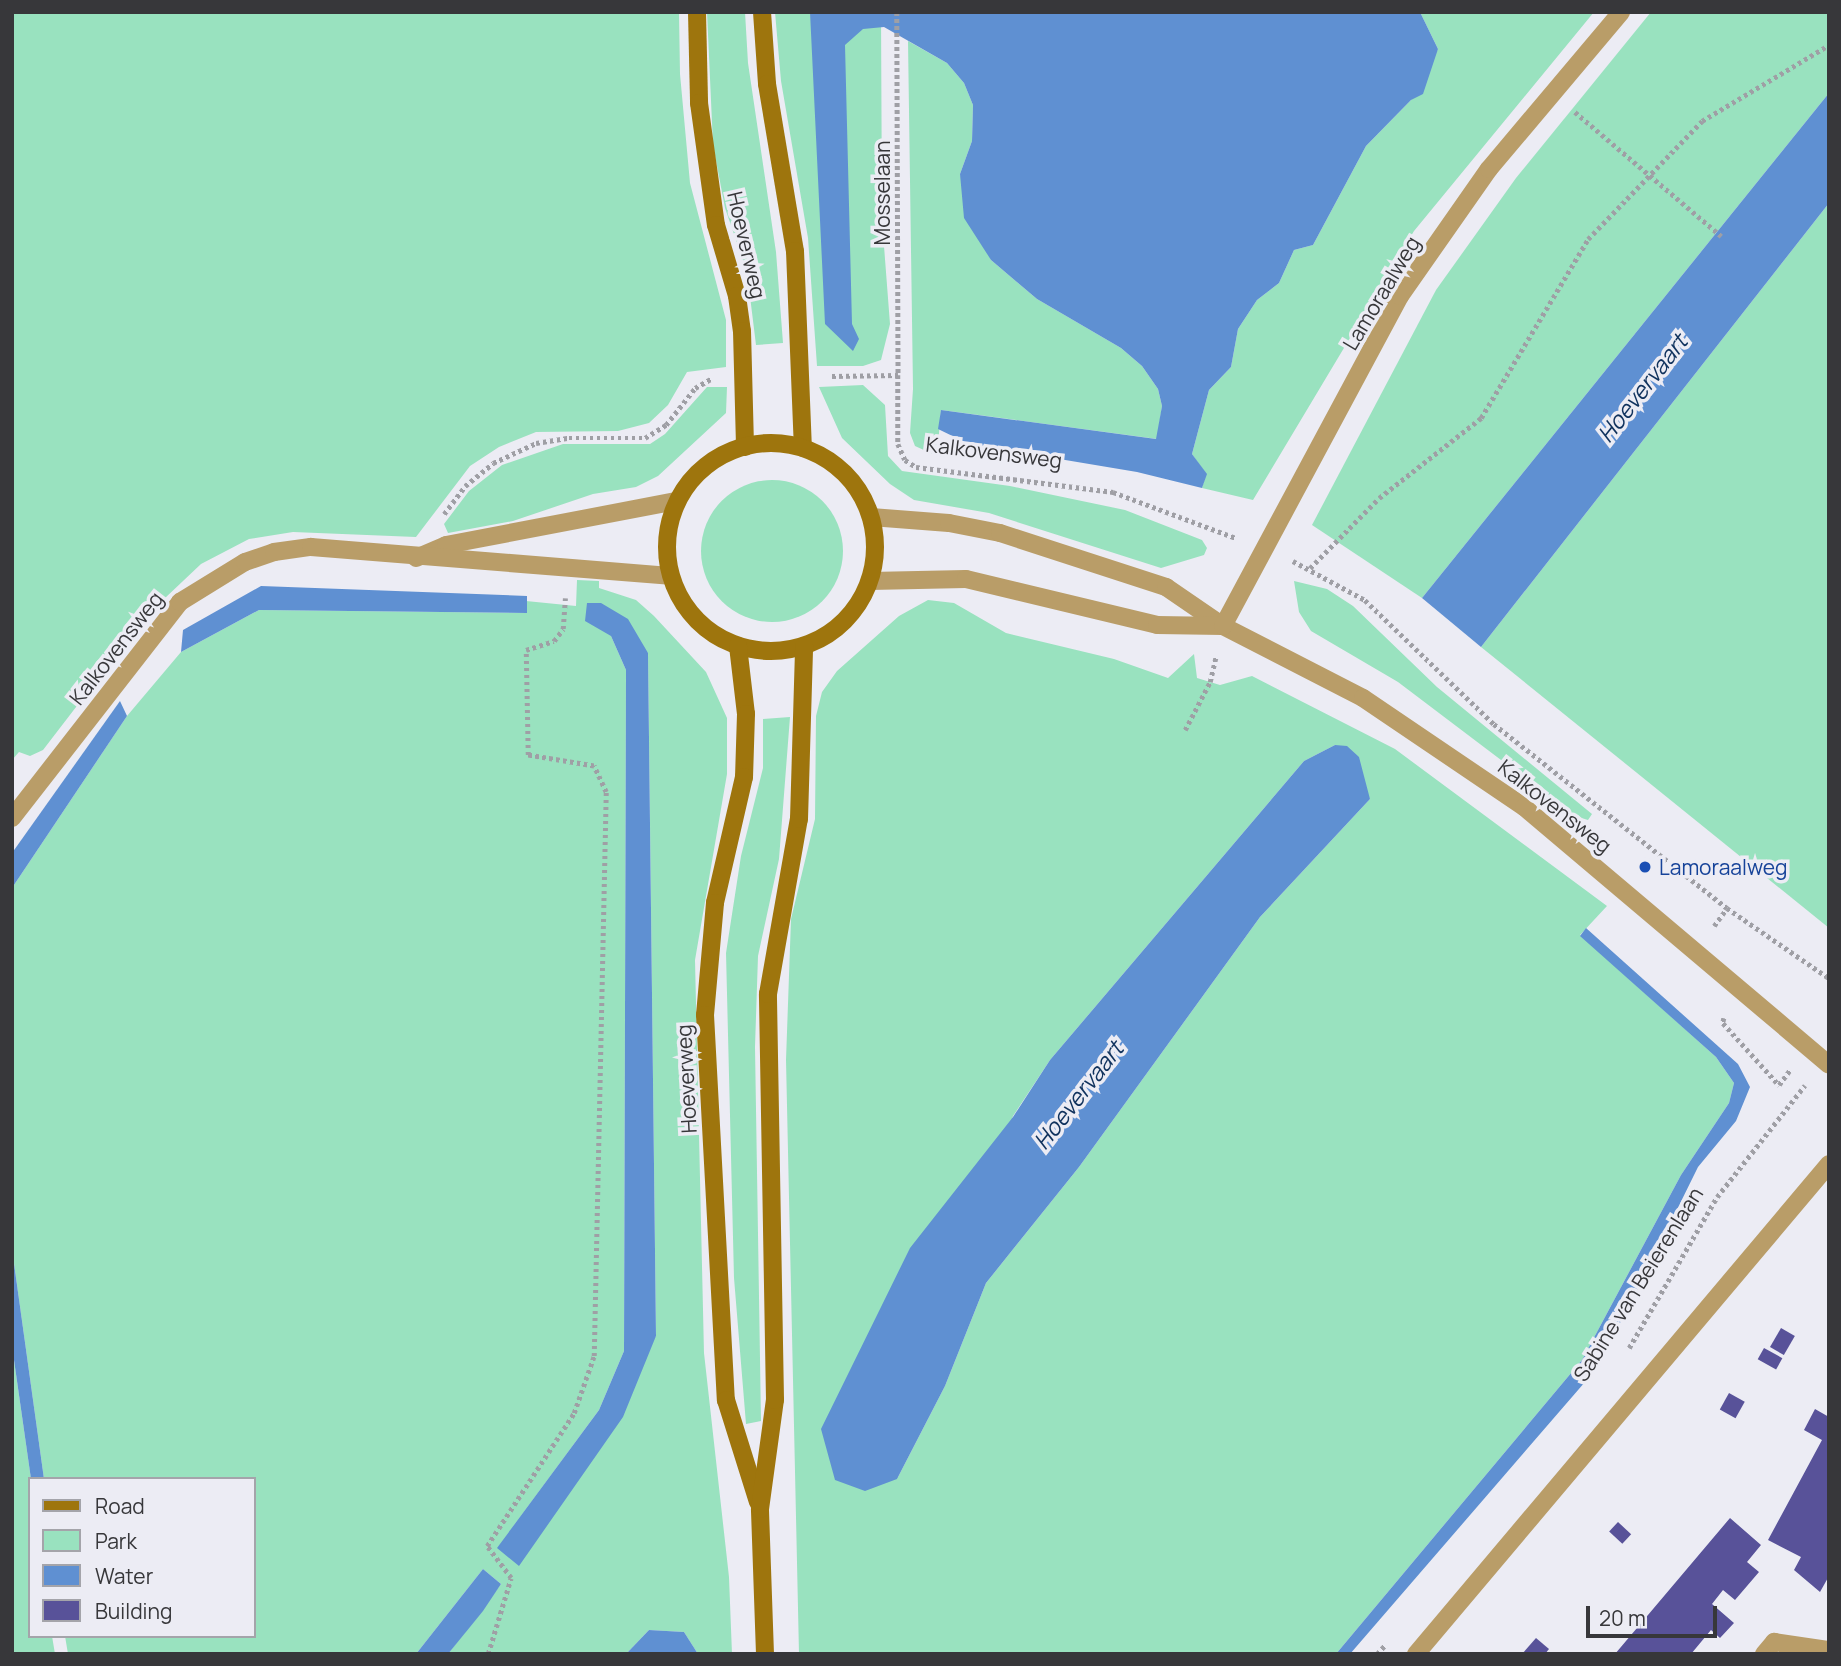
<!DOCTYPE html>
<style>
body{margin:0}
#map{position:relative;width:1841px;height:1666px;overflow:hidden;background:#ececf4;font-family:Manrope,sans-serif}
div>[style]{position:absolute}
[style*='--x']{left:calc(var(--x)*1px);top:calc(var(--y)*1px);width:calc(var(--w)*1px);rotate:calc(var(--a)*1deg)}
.green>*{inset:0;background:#99e2bf}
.round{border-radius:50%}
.water>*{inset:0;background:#5f90d2}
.building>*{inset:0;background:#585299;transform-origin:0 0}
.path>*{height:4.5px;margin-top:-2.25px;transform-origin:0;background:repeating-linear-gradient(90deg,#9f9fa5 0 3.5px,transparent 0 7px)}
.street>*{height:18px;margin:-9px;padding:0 9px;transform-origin:9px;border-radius:9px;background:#b99d68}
.secondary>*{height:18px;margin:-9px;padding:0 9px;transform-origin:9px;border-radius:9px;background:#9e750d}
.secondary>.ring{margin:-9px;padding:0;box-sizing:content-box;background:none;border:18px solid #9e750d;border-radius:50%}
.dots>*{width:19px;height:19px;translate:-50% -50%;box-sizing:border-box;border:4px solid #ececf4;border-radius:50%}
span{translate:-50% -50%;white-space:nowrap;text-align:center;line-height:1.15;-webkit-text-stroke:7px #ececf4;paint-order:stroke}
.street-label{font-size:21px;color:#37373a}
.transit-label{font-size:21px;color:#164399}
.left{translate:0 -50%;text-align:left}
.water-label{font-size:23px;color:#10325d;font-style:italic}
.frame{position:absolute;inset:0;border:14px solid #37373a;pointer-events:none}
.legend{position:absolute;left:28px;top:1477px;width:228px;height:161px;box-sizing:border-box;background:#ececf4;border:2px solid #a4a4aa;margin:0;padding:9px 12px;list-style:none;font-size:21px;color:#37373a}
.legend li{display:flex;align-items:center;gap:14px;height:35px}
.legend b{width:35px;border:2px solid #a4a4aa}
.scale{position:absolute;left:1586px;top:1606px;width:131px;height:32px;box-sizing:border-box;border:4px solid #37373a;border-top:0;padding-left:9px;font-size:21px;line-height:24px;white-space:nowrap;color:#37373a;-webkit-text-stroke:5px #ececf4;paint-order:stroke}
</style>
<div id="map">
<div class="green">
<i style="clip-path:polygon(12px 12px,679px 12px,680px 74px,690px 183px,726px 320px,726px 367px,687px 372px,668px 405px,649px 423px,618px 431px,536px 432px,499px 447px,470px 466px,416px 537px,293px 532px,249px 539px,201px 564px,146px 616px,43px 750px,30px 756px,19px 752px,12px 760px)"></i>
<i style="clip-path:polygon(707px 12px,745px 12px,748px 63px,776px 252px,783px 343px,756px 345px,747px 272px,725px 208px,713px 145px)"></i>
<i style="clip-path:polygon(775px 12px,881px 12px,882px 220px,890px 324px,881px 360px,863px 366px,817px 366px,808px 238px,781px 81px)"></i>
<i style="clip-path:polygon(1420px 12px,1594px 12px,1414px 231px,1253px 500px,1202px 488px,1206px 474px,1192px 454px,1209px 390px,1231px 367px,1238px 329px,1257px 300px,1279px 283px,1294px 250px,1313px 245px,1366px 146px,1411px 100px,1438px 49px)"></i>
<i style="clip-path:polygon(1651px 12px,1829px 12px,1829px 93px,1422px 598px,1312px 525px,1436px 290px,1516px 178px)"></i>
<i style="clip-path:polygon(908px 41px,947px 63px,964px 83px,973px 105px,972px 141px,960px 174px,991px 260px,1037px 299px,1121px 348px,1142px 366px,1158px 389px,1162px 406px,1157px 439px,941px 410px,937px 456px,915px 446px,910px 433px,913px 389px)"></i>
<i style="clip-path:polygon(1829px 203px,1829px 928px,1481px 647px)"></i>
<i style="clip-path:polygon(863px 385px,885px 405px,888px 456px,902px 471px,1010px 486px,1125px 510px,1202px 540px,1207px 548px,1204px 555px,1161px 568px,989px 513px,914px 500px,890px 484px,842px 438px,819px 387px)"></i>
<i style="clip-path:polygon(707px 387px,727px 387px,726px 413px,658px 476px,636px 487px,593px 494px,513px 521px,448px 533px,444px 524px,469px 491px,502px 465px,563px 444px,650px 444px,665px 434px)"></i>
<i class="round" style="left:701px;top:480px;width:142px;height:142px"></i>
<i style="clip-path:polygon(evenodd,577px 580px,599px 581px,599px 588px,636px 600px,654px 616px,706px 672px,727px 718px,727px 774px,695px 960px,704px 1353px,729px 1577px,732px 1654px,698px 1654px,684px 1632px,649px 1630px,626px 1654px,448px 1654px,501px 1584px,483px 1569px,416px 1654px,68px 1654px,65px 1636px,254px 1636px,254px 1479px,44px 1479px,12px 1249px,12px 888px,127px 716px,181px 652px,259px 610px,526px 613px,526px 601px,576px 606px,577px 580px,611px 636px,648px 653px,656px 1336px,498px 1547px,599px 1410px,624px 1351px,626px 670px,611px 636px)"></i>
<i style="clip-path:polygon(1294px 581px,1327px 589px,1353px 606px,1437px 687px,1592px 814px,1588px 820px,1575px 816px,1398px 682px,1311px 631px,1299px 612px)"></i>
<i style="clip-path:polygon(evenodd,928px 600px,954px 603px,1006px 633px,1114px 659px,1168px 678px,1194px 654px,1197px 678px,1220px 685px,1252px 676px,1395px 749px,1607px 906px,1580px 935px,1716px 1057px,1734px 1083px,1729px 1103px,1681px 1175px,1582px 1360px,1336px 1654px,799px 1654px,786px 1060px,791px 919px,815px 819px,816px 716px,822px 692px,837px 671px,899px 616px,928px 600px,1335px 745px,1370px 799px,1260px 917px,1079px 1167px,986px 1283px,945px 1386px,897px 1479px,1013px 1116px,1050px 1060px,1304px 761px,1335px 745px)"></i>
<i style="clip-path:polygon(790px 717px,779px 859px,758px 956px,755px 1047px,761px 1421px,746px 1424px,734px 1278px,726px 953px,741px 856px,763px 768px,763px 719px)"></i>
<i style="clip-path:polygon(12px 1346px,31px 1479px,30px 1636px,52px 1636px,55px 1654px,12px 1654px)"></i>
</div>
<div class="water">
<i style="clip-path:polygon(810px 12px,1420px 12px,1438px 49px,1423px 94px,1411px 100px,1366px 146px,1313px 245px,1294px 250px,1279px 283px,1257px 300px,1238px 329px,1231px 367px,1209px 390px,1192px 454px,1207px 474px,1202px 488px,1137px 472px,969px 444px,938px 429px,941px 410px,1156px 439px,1162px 406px,1158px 389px,1142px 366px,1121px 348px,1037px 299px,991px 260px,964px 218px,960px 174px,972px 141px,973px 105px,964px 83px,947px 63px,884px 27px,863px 29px,845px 45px,852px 324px,859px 339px,853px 351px,825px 324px)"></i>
<i style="clip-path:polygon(1829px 93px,1829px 203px,1481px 647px,1422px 598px)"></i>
<i style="clip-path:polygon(261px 586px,527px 596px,527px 613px,259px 610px,181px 652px,183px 630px)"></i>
<i style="clip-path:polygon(587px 603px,601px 603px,628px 619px,648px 653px,656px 1336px,623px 1417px,519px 1566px,497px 1548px,599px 1410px,624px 1351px,626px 670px,611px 636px,585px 621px)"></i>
<i style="clip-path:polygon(120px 701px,127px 716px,12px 888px,12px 853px)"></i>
<i style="clip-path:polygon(1335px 745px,1347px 746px,1359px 757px,1370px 799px,1260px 917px,1079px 1167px,986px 1283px,945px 1386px,897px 1479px,865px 1491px,835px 1480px,821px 1429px,910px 1248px,1013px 1117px,1050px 1060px,1304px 761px)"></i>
<i style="clip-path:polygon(1586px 928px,1738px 1064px,1750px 1087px,1736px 1121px,1698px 1167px,1627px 1311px,1585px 1382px,1350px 1654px,1336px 1654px,1582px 1360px,1681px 1175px,1729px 1103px,1734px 1083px,1716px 1057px,1580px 936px)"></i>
<i style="clip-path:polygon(12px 1249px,44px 1479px,31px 1479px,12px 1346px)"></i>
<i style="clip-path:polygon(483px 1569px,501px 1584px,483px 1611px,448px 1654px,416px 1654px)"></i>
<i style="clip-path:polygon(649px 1630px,684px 1632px,698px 1654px,626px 1654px)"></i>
</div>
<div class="building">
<i style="left:1781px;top:1328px;width:16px;height:22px;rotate:30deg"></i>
<i style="left:1764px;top:1348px;width:21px;height:13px;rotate:29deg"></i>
<i style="left:1729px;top:1393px;width:18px;height:19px;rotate:29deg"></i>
<i style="clip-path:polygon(1815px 1409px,1829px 1417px,1829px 1576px,1820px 1592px,1794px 1570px,1801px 1557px,1768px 1540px,1822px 1440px,1804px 1430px)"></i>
<i style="clip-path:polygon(1730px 1518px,1761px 1545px,1747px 1562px,1759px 1572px,1735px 1600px,1723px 1590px,1712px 1604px,1734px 1623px,1720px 1638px,1711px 1630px,1691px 1654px,1615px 1654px)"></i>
<i style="left:1618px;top:1522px;width:18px;height:13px;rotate:43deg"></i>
<i style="clip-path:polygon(1536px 1638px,1549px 1649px,1545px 1654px,1522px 1654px)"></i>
</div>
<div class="path">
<i style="--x:897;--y:12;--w:363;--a:89.8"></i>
<i style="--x:1575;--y:112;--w:192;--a:40.3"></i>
<i style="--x:832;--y:376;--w:66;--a:-0.9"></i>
<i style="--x:898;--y:375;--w:69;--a:90"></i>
<i style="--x:898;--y:444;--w:17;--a:66"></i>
<i style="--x:905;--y:460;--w:13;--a:32"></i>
<i style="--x:916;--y:467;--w:199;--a:7.2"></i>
<i style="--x:1113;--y:492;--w:131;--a:20.5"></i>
<i style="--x:444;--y:514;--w:35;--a:-53"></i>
<i style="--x:465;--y:486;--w:36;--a:-39"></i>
<i style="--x:493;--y:463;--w:47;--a:-24.9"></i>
<i style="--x:536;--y:443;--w:33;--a:-9"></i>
<i style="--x:569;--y:438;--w:76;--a:0"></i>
<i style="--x:645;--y:438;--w:25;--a:-32"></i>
<i style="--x:666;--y:425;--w:47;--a:-51.9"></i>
<i style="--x:695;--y:388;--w:20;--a:-30"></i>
<i style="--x:1293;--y:561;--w:82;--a:28.4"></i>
<i style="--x:1365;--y:600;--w:179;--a:43.9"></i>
<i style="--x:1494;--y:724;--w:297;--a:38.3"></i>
<i style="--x:1727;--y:908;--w:124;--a:34.5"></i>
<i style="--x:1310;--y:568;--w:98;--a:-45.4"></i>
<i style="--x:1379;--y:498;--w:130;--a:-38.1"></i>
<i style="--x:1481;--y:418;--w:209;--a:-59.1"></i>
<i style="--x:1588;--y:239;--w:164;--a:-46"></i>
<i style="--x:1702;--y:121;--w:148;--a:-30.9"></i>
<i style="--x:1185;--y:730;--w:54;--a:-62.5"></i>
<i style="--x:1210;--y:682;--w:26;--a:-77"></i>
<i style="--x:1714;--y:926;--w:22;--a:-54"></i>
<i style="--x:1724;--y:1018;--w:5;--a:101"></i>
<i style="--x:1723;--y:1023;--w:84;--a:47.9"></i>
<i style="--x:1779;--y:1085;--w:19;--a:-54"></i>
<i style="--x:1629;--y:1348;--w:175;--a:-59.8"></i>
<i style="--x:1717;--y:1197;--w:142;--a:-51.8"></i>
<i style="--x:488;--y:1654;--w:79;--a:-73.2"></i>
<i style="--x:511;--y:1578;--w:40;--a:-127"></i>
<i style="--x:487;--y:1546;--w:159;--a:-56.8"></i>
<i style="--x:574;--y:1413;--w:60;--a:-70.7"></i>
<i style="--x:594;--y:1356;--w:564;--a:-88.78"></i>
<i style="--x:606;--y:792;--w:29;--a:-115"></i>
<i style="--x:594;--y:766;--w:67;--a:-170.5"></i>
<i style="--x:528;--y:755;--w:105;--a:-91.1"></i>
<i style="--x:526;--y:650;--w:29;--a:-18"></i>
<i style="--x:554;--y:641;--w:15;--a:-53"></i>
<i style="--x:563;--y:629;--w:31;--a:-86"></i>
<i style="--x:1377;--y:1654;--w:13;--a:-48"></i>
</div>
<div class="street">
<i style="--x:871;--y:517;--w:78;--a:4.4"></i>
<i style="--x:949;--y:523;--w:52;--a:11.1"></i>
<i style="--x:1000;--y:533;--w:175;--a:18"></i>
<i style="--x:1166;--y:587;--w:69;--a:34.4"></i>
<i style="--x:1223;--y:626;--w:157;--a:27.2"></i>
<i style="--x:1363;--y:698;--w:194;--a:34.1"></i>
<i style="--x:1524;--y:807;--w:399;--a:40.2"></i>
<i style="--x:416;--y:558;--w:33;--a:-23"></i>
<i style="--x:446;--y:545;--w:235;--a:-10.8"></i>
<i style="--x:870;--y:581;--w:96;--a:-1.2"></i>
<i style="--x:966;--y:579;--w:196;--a:13.5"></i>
<i style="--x:1157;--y:625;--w:66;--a:0.9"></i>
<i style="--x:1223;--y:626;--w:374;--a:-61.8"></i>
<i style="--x:1400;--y:296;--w:155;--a:-55"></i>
<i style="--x:1489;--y:169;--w:205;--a:-49.9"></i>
<i style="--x:12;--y:818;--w:274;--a:-52.1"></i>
<i style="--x:180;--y:602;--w:76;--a:-31.6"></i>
<i style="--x:245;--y:562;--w:31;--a:-19"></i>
<i style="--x:274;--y:552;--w:37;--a:-8"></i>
<i style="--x:311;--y:547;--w:360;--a:4.6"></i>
<i style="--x:1416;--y:1654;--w:641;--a:-49.87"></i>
<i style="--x:1764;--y:1654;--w:16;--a:-50"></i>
<i style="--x:1774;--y:1642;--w:56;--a:8.3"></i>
</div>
<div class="secondary">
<i style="--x:697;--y:12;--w:91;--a:88.7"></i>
<i style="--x:699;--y:103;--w:123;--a:82.1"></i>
<i style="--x:716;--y:225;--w:74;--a:73.5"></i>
<i style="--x:737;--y:296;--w:35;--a:82"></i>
<i style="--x:742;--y:331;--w:116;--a:88.5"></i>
<i style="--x:762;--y:12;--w:72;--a:86"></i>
<i style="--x:767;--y:84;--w:169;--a:80.5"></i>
<i style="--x:795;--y:251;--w:197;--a:87.7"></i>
<i class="ring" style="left:667px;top:443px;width:190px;height:190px"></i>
<i style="--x:738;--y:646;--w:68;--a:83.3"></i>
<i style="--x:746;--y:714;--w:63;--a:91.8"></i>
<i style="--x:744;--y:777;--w:129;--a:103"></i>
<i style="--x:715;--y:903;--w:112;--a:95.1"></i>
<i style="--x:705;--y:1015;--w:386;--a:86.9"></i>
<i style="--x:726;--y:1400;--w:107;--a:72.6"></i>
<i style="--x:765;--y:1654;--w:145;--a:-92"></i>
<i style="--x:760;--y:1509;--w:110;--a:-82.2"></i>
<i style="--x:775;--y:1400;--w:406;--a:-91"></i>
<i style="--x:768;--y:994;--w:178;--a:-80"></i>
<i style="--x:799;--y:819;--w:173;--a:-88.3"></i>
</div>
<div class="dots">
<i style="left:1645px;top:867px;background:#1a4fb4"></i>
</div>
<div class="street-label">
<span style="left:882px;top:193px;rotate:-90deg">Mosselaan</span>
<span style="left:747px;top:245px;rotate:77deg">Hoeverweg</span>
<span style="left:1381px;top:293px;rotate:-59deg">Lamoraalweg</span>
<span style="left:994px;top:452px;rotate:7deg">Kalkovensweg</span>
<span style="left:116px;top:648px;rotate:-52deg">Kalkovensweg</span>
<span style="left:1555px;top:806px;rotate:38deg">Kalkovensweg</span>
<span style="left:686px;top:1079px;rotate:-93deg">Hoeverweg</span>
<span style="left:1638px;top:1284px;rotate:-58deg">Sabine van Beierenlaan</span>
</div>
<div class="transit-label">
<span class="left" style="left:1659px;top:867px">Lamoraalweg</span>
</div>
<div class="water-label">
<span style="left:1642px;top:388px;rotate:-52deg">Hoevervaart</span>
<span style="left:1078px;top:1095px;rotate:-52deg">Hoevervaart</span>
</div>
<div class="frame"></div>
<ul class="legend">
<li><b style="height:9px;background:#9e750d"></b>Road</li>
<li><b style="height:19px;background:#99e2bf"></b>Park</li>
<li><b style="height:19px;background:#5f90d2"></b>Water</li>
<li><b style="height:19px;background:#585299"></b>Building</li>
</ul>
<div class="scale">20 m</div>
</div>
